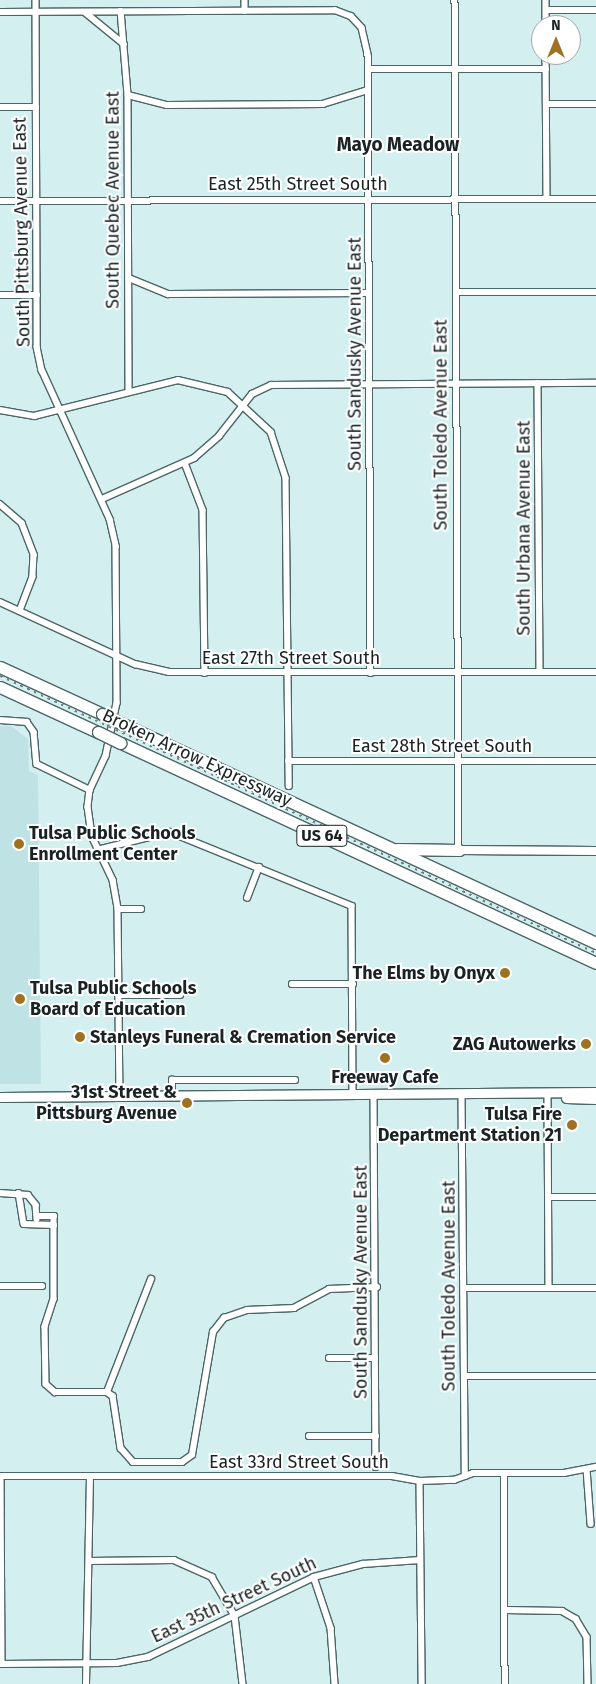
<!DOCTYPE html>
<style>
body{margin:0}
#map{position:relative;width:596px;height:1684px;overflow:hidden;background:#d3eff0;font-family:"Fira Sans",sans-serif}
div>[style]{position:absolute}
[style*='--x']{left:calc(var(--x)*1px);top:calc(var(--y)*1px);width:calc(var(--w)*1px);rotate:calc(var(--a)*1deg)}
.built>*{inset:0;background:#bfe3e5}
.roads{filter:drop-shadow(1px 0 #4c6565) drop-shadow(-1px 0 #4c6565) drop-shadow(0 1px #4c6565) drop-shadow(0 -1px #4c6565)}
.minor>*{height:5.5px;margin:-2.75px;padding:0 2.75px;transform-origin:2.75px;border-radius:2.75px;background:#fff}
.tertiary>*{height:8px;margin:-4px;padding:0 4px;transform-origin:4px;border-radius:4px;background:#fff}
.secondary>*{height:9px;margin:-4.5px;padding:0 4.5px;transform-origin:4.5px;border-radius:4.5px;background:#fff}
.motorway>*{height:11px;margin:-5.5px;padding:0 5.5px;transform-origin:5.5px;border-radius:5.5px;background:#fff}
.rail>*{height:2px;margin-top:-1px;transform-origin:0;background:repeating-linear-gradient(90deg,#6c7e7f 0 2.5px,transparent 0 7.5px)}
.bridges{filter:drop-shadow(1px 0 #4c6565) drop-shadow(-1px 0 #4c6565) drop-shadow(0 1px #4c6565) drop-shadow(0 -1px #4c6565)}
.motorway-bridge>*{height:11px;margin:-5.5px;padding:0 5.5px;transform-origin:5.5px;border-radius:5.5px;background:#fff}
.dots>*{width:14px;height:14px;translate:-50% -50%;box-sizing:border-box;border:2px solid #fff;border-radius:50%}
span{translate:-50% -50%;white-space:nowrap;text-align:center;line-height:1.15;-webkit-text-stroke:4px #fff;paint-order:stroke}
.shield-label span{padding:1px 4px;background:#fff;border:1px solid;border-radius:4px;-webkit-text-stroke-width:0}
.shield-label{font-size:16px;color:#192324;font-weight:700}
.street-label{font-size:18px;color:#192324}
.poi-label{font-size:18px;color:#192324;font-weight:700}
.left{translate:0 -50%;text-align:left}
.right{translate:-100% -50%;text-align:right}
.neighbourhood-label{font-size:19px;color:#192324;font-weight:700}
.north{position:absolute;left:531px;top:15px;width:50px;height:50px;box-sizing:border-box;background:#fff;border:1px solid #a3a7a7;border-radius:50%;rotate:0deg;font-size:14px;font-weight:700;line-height:20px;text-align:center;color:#192324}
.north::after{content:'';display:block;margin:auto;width:18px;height:22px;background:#9e7222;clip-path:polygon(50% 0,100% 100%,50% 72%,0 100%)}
</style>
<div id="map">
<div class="built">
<i style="clip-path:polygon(0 726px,11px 726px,28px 739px,29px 771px,38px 775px,41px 1084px,0 1084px)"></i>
</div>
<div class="roads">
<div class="minor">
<i style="--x:36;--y:0;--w:347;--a:89.8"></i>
<i style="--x:37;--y:347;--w:24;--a:78"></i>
<i style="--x:42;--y:370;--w:164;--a:65.5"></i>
<i style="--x:110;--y:519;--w:28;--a:77"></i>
<i style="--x:116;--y:546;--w:157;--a:89.6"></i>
<i style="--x:117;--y:703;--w:54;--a:101.7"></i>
<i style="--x:106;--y:756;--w:38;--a:115"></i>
<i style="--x:90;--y:790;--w:17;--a:97"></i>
<i style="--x:88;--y:807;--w:29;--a:82"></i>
<i style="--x:92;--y:836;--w:49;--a:64.5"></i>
<i style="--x:113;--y:880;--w:29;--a:80"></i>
<i style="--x:118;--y:909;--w:188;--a:89.4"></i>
<i style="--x:245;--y:0;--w:11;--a:90"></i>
<i style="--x:455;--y:0;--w:850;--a:89.73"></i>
<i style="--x:546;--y:0;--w:25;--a:90"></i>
<i style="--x:546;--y:10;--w:50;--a:0"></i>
<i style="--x:121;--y:11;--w:84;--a:85.2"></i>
<i style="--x:128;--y:95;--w:295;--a:89.8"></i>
<i style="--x:0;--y:12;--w:335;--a:-0.3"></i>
<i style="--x:335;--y:10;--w:17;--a:21"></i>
<i style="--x:351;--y:16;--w:16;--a:47"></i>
<i style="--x:362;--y:28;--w:28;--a:77"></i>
<i style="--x:368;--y:55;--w:618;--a:89.72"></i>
<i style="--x:86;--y:13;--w:49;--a:39.2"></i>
<i style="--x:546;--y:55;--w:144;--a:89.6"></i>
<i style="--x:368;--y:69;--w:178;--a:0"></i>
<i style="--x:128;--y:95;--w:40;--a:14.4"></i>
<i style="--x:167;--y:105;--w:156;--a:-0.4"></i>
<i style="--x:323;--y:104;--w:47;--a:-17.3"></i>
<i style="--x:546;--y:104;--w:50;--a:0"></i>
<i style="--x:0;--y:107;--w:36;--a:0"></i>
<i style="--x:0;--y:201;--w:596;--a:-0.19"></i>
<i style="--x:129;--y:278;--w:42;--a:22.3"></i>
<i style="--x:168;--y:294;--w:201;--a:-0.3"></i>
<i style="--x:456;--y:292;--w:140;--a:0"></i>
<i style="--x:0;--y:295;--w:37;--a:0"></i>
<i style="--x:538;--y:383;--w:289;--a:89.6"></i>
<i style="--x:0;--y:410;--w:35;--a:10"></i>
<i style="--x:34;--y:416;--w:148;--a:-14"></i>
<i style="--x:178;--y:380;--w:51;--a:13.5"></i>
<i style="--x:228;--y:392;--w:59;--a:42.9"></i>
<i style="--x:271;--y:432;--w:48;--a:71.9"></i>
<i style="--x:286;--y:478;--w:308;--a:89.4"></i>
<i style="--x:185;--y:463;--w:50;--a:69"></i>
<i style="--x:203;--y:510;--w:163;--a:89.3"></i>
<i style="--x:102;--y:499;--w:101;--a:-24"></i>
<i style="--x:194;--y:458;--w:33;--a:-41"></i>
<i style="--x:219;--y:436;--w:53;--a:-51.8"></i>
<i style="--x:252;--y:394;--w:21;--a:-25"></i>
<i style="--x:271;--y:385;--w:325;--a:-0.4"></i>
<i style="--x:0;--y:504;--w:29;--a:41"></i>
<i style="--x:22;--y:523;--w:34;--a:69"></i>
<i style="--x:34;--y:555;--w:22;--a:93"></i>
<i style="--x:33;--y:577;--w:36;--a:111"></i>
<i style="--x:0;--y:602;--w:149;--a:24.7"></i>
<i style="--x:135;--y:664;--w:35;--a:13"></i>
<i style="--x:169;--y:672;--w:427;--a:0"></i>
<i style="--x:0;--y:720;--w:27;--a:4"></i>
<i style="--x:27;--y:722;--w:12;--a:55"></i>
<i style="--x:34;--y:732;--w:32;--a:85"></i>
<i style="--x:37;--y:764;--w:59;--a:26.1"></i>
<i style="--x:288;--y:761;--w:308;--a:0"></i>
<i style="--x:97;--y:850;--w:75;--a:-13.9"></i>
<i style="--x:170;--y:832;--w:196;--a:22.1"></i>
<i style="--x:352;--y:906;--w:190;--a:89.7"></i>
<i style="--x:247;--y:898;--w:33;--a:-69"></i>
<i style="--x:118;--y:909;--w:23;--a:0"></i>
<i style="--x:292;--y:984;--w:61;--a:0"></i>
<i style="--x:119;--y:995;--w:61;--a:0"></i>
<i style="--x:374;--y:1096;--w:371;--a:89.7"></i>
<i style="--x:548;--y:1096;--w:192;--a:89.7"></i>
<i style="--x:172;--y:1097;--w:17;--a:-90"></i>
<i style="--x:172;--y:1080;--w:123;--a:0"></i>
<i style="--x:462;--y:1097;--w:379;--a:89.5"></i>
<i style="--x:0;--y:1193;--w:28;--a:4"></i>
<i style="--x:28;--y:1195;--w:13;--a:51"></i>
<i style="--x:36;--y:1205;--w:14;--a:86"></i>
<i style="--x:19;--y:1193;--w:31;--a:81"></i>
<i style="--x:24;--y:1224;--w:30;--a:2"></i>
<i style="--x:549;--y:1197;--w:47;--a:0"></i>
<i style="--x:37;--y:1216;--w:17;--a:0"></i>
<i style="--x:54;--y:1216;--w:83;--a:90"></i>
<i style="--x:54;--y:1299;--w:29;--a:108"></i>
<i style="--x:45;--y:1327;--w:57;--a:89"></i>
<i style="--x:46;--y:1384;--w:12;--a:42"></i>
<i style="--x:55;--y:1392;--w:52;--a:0"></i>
<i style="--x:107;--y:1392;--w:7;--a:34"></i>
<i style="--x:113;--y:1396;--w:53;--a:81.3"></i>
<i style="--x:121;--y:1448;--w:18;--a:49"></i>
<i style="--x:133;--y:1462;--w:49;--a:0"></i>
<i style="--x:182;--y:1462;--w:12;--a:-35"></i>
<i style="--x:192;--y:1455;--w:125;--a:-80.3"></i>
<i style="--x:213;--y:1332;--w:18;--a:-52"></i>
<i style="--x:224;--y:1318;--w:24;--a:-19"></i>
<i style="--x:247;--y:1310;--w:47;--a:-2.4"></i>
<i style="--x:294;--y:1308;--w:40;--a:-28"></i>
<i style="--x:329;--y:1289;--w:48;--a:-2.4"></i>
<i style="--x:0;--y:1286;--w:42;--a:0"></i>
<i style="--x:464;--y:1288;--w:132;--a:0"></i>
<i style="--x:329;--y:1358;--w:46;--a:0"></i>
<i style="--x:464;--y:1376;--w:132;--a:0"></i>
<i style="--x:107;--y:1392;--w:121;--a:-68.7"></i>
<i style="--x:309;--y:1436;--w:67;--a:0"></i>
<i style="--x:587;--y:1469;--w:55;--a:85.8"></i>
<i style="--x:504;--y:1474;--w:210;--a:89.7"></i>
<i style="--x:0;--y:1476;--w:392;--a:0"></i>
<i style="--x:392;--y:1476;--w:28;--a:10"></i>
<i style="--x:420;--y:1481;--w:34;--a:-2"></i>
<i style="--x:454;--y:1480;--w:20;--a:-20"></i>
<i style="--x:473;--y:1473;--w:91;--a:0"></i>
<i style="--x:564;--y:1473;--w:33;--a:-11"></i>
<i style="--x:1;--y:1476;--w:188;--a:89.7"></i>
<i style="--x:420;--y:1481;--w:203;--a:89.4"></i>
<i style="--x:89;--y:1561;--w:85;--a:-0.7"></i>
<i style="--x:174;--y:1560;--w:42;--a:24.1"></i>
<i style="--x:212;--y:1577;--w:45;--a:59.5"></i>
<i style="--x:235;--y:1616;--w:68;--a:83.3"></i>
<i style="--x:314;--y:1577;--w:54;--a:71.6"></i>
<i style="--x:331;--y:1628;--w:56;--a:85.9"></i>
<i style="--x:506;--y:1610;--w:56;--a:1"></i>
<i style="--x:562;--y:1611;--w:16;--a:30"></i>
<i style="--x:576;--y:1619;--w:21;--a:59"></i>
<i style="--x:587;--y:1637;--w:47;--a:88.8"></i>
<i style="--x:0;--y:1664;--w:117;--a:-0.5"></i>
<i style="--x:117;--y:1663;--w:32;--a:-11"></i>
<i style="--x:148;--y:1657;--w:184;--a:-25.7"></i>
<i style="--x:314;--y:1577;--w:51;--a:-14.9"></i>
<i style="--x:363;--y:1564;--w:57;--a:-4"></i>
<i style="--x:86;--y:1684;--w:206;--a:-88.9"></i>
</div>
<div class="tertiary">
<i style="--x:459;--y:850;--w:137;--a:0.4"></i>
</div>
<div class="secondary">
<i style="--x:0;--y:1097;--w:596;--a:-0.48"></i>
<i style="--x:566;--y:1098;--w:30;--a:2"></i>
</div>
<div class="motorway">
<i style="--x:0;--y:667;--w:112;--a:24.7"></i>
<i style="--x:0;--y:687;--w:108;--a:24.7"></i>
<i style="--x:125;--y:725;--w:519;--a:24.84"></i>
<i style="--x:121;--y:743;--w:523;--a:24.85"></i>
<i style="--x:397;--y:849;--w:62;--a:0.9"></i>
</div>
</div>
<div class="rail">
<i style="--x:0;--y:676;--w:657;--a:24.93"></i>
</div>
<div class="bridges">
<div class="motorway-bridge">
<i style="--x:102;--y:714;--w:25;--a:26"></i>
<i style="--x:98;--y:732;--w:25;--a:26"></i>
</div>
</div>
<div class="dots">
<i style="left:19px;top:844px;background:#9e7222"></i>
<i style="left:505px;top:973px;background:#9e7222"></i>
<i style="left:20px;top:999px;background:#9e7222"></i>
<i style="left:80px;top:1037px;background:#9e7222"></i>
<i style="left:586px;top:1044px;background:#9e7222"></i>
<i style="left:385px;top:1058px;background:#9e7222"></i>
<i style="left:187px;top:1103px;background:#9e7222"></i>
<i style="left:572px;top:1125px;background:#9e7222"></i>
</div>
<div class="shield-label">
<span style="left:322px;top:836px">US 64</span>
</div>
<div class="street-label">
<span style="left:298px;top:184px">East 25th Street South</span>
<span style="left:113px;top:200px;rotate:-90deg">South Quebec Avenue East</span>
<span style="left:22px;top:232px;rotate:-91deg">South Pittsburg Avenue East</span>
<span style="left:355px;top:354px;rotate:-90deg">South Sandusky Avenue East</span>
<span style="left:441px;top:425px;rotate:-90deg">South Toledo Avenue East</span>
<span style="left:524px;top:528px;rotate:-90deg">South Urbana Avenue East</span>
<span style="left:291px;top:658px">East 27th Street South</span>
<span style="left:442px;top:746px">East 28th Street South</span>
<span style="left:197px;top:758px;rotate:25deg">Broken Arrow Expressway</span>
<span style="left:361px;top:1282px;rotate:-90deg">South Sandusky Avenue East</span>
<span style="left:449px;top:1286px;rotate:-90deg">South Toledo Avenue East</span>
<span style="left:299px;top:1462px">East 33rd Street South</span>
<span style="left:234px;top:1600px;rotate:-25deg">East 35th Street South</span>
</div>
<div class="poi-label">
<span class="left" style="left:29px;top:844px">Tulsa Public Schools<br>Enrollment Center</span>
<span class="right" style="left:495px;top:973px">The Elms by Onyx</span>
<span class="left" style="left:30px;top:999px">Tulsa Public Schools<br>Board of Education</span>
<span class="left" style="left:90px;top:1037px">Stanleys Funeral &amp; Cremation Service</span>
<span class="right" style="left:576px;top:1044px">ZAG Autowerks</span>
<span style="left:385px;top:1077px">Freeway Cafe</span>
<span class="right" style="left:177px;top:1103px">31st Street &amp;<br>Pittsburg Avenue</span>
<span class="right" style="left:562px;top:1125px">Tulsa Fire<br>Department Station 21</span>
</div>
<div class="neighbourhood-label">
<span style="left:398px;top:145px">Mayo Meadow</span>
</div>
<div class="north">N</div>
</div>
